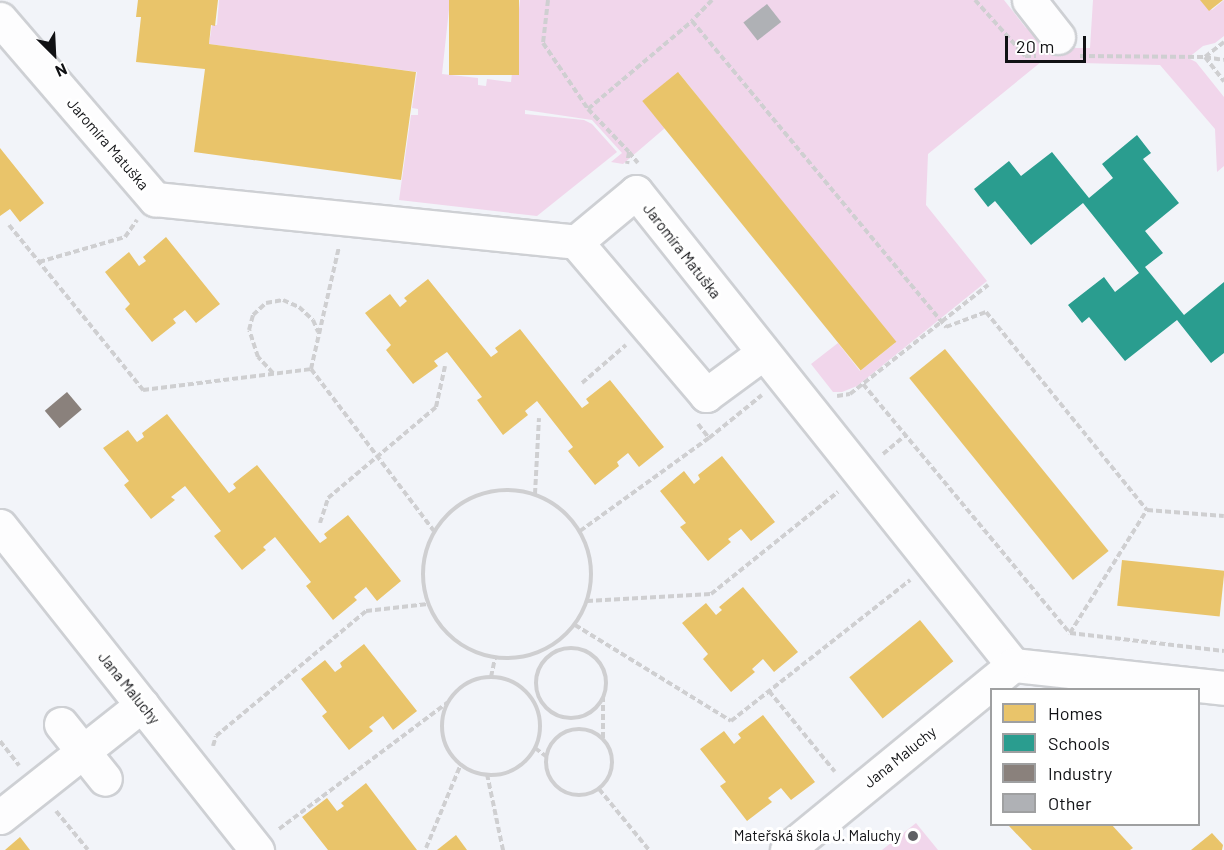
<!DOCTYPE html>
<meta charset="utf-8">
<style>
body{margin:0}
#map{position:relative;width:1224px;height:850px;overflow:hidden;background:#f2f4f9;font-family:Barlow,sans-serif}
div>[style]{position:absolute}
[style*='--x']{left:calc(var(--x)*1px);top:calc(var(--y)*1px);width:calc(var(--w)*1px);rotate:calc(var(--a)*1deg)}
.green>*{inset:0;background:#f1d6eb}
.homes>*{inset:0;background:#e9c46a;transform-origin:0 0}
.schools>*{inset:0;background:#2a9d8f}
.industry>*{inset:0;background:#8a817c;transform-origin:0 0}
.building>*{inset:0;background:#afb1b5;transform-origin:0 0}
.path>*{height:4px;margin-top:-2px;transform-origin:0;background:repeating-linear-gradient(90deg,#cfcfd1 0 6px,transparent 0 9px)}
.path>.ring{margin:-2px;padding:0;box-sizing:content-box;background:none;border:4px solid #cfcfd1;border-radius:50%}
.roads{filter:drop-shadow(2px 0 #ced0d4) drop-shadow(-2px 0 #ced0d4) drop-shadow(0 2px #ced0d4) drop-shadow(0 -2px #ced0d4)}
.minor>*{height:33px;margin:-16.5px;padding:0 16.5px;transform-origin:16.5px;border-radius:16.5px;background:#fdfdfe}
.dots>*{width:16px;height:16px;translate:-50% -50%;box-sizing:border-box;border:3px solid #fff;border-radius:50%}
span{translate:-50% -50%;white-space:nowrap;text-align:center;line-height:1.15;-webkit-text-stroke:6px #fff;paint-order:stroke}
.street-label{font-size:15px;color:#101114}
.poi-label{font-size:15px;color:#101114}
.right{translate:-100% -50%;text-align:right}
.legend{position:absolute;left:990px;top:688px;width:210px;height:138px;box-sizing:border-box;background:#fff;border:2px solid #9fa0a1;margin:0;padding:8px 10px;list-style:none;font-size:18px;color:#101114}
.legend li{display:flex;align-items:center;gap:12px;height:30px}
.legend b{width:30px;border:2px solid #9fa0a1}
.north{position:absolute;left:24px;top:24px;width:60px;height:60px;-webkit-text-stroke:4px #fff;paint-order:stroke;rotate:156deg;font-size:16px;font-weight:700;line-height:24px;text-align:center;color:#101114}
.north::after{content:'';display:block;margin:auto;width:21px;height:27px;background:#101114;clip-path:polygon(50% 0,100% 100%,50% 72%,0 100%)}
.scale{position:absolute;left:1005px;top:36px;width:81px;height:27px;box-sizing:border-box;border:3px solid #101114;border-top:0;padding-left:8px;font-size:18px;line-height:21px;white-space:nowrap;color:#101114;-webkit-text-stroke:4px #fff;paint-order:stroke}
</style>
<div id="map">
<div class="green">
<i style="clip-path:polygon(219px 0,450px 0,442px 74px,478px 78px,478px 85px,486px 86px,487px 79px,511px 82px,520px 0,1004px 0,1026px 28px,1038px 19px,1062px 47px,1070px 48px,1090px 48px,1093px 0,1201px 0,1212px 10px,1224px 0,1224px 36px,1215px 43px,1203px 46px,1188px 58px,1196px 62px,1224px 97px,1224px 166px,1217px 172px,1215px 129px,1160px 65px,1041px 62px,928px 154px,926px 205px,987px 281px,857px 386px,842px 392px,833px 392px,811px 364px,838px 343px,860px 371px,895px 343px,679px 73px,665px 128px,623px 164px,611px 162px,622px 153px,592px 120px,525px 110px,525px 114px,584px 120px,592px 124px,617px 152px,537px 216px,399px 200px,411px 115px,418px 115px,418px 109px,412px 108px,417px 72px,209px 44px,212px 25px,217px 25px)"></i>
<i style="clip-path:polygon(916px 823px,938px 850px,882px 850px)"></i>
</div>
<div class="homes">
<i style="clip-path:polygon(138px 0,218px 0,215px 26px,211px 25px,209px 44px,416px 72px,401px 180px,194px 152px,205px 69px,136px 62px,141px 17px,136px 17px)"></i>
<i style="left:449px;top:0;width:70px;height:75px"></i>
<i style="clip-path:polygon(1200px 0,1223px 0,1209px 11px)"></i>
<i style="left:678px;top:72px;width:347px;height:46px;rotate:51deg"></i>
<i style="clip-path:polygon(0 148px,44px 203px,20px 222px,10px 209px,0 216px)"></i>
<i style="clip-path:polygon(166px 237px,220px 304px,196px 323px,185px 310px,173px 319px,176px 323px,152px 342px,125px 309px,130px 304px,105px 272px,129px 252px,139px 266px,146px 261px,143px 257px)"></i>
<i style="clip-path:polygon(428px 279px,491px 357px,498px 352px,495px 348px,520px 329px,582px 408px,589px 403px,586px 399px,610px 380px,664px 447px,639px 467px,628px 453px,617px 462px,619px 466px,595px 485px,568px 451px,573px 447px,537px 401px,525px 411px,528px 415px,503px 435px,477px 400px,482px 397px,447px 352px,434px 361px,438px 366px,413px 384px,386px 350px,391px 345px,365px 313px,390px 294px,400px 307px,407px 301px,404px 298px)"></i>
<i style="left:945px;top:349px;width:260px;height:46px;rotate:51deg"></i>
<i style="clip-path:polygon(167px 414px,229px 493px,236px 488px,233px 484px,257px 465px,320px 543px,327px 538px,324px 534px,348px 515px,401px 581px,377px 601px,366px 587px,354px 597px,357px 600px,333px 620px,306px 586px,311px 582px,275px 537px,263px 547px,266px 550px,242px 570px,214px 536px,221px 531px,185px 486px,171px 497px,175px 500px,151px 519px,124px 485px,129px 481px,103px 448px,128px 430px,137px 442px,144px 437px,142px 433px)"></i>
<i style="clip-path:polygon(722px 456px,775px 522px,751px 541px,741px 529px,728px 539px,731px 542px,708px 561px,680px 527px,686px 523px,660px 491px,684px 471px,694px 484px,700px 479px,698px 475px)"></i>
<i style="left:1122px;top:560px;width:103px;height:46px;rotate:6deg"></i>
<i style="clip-path:polygon(743px 587px,798px 652px,774px 672px,763px 659px,752px 669px,755px 672px,731px 692px,703px 659px,708px 654px,682px 623px,706px 603px,716px 615px,722px 610px,719px 607px)"></i>
<i style="left:920px;top:620px;width:53px;height:91px;rotate:51deg"></i>
<i style="clip-path:polygon(364px 644px,417px 711px,393px 730px,383px 716px,369px 727px,373px 731px,349px 750px,322px 716px,327px 712px,301px 679px,325px 660px,335px 672px,342px 667px,340px 663px)"></i>
<i style="clip-path:polygon(763px 715px,815px 782px,791px 800px,781px 788px,768px 798px,772px 802px,747px 821px,720px 786px,726px 782px,700px 749px,724px 731px,734px 744px,741px 738px,738px 734px)"></i>
<i style="clip-path:polygon(366px 783px,417px 850px,328px 850px,302px 817px,327px 798px,337px 811px,344px 806px,341px 803px)"></i>
<i style="clip-path:polygon(1011px 824px,1111px 824px,1133px 848px,1130px 850px,1032px 850px,1009px 826px)"></i>
<i style="clip-path:polygon(1212px 833px,1223px 845px,1222px 850px,1191px 850px)"></i>
<i style="clip-path:polygon(456px 835px,467px 850px,437px 850px)"></i>
<i style="clip-path:polygon(20px 837px,30px 850px,5px 850px)"></i>
</div>
<div class="schools">
<i style="clip-path:polygon(1137px 135px,1151px 153px,1143px 159px,1179px 203px,1145px 231px,1163px 253px,1145px 267px,1184px 315px,1224px 282px,1224px 353px,1211px 363px,1177px 320px,1125px 361px,1089px 317px,1082px 323px,1068px 305px,1104px 277px,1115px 292px,1139px 273px,1083px 203px,1031px 245px,995px 201px,988px 207px,974px 189px,1009px 161px,1021px 176px,1052px 152px,1089px 198px,1113px 178px,1102px 164px)"></i>
</div>
<div class="industry">
<i style="left:67px;top:392px;width:23px;height:29px;rotate:50deg"></i>
</div>
<div class="building">
<i style="left:767px;top:4px;width:23px;height:30px;rotate:52deg"></i>
</div>
<div class="path">
<i style="--x:548;--y:0;--w:43;--a:96.6"></i>
<i style="--x:543;--y:43;--w:80;--a:55.7"></i>
<i style="--x:588;--y:109;--w:59;--a:46.4"></i>
<i style="--x:629;--y:152;--w:12;--a:99"></i>
<i style="--x:712;--y:0;--w:29;--a:134"></i>
<i style="--x:692;--y:21;--w:398;--a:50.3"></i>
<i style="--x:946;--y:327;--w:43;--a:-20.6"></i>
<i style="--x:986;--y:312;--w:255;--a:50.9"></i>
<i style="--x:1147;--y:510;--w:77;--a:4.5"></i>
<i style="--x:975;--y:0;--w:75;--a:48.2"></i>
<i style="--x:1025;--y:56;--w:11;--a:0"></i>
<i style="--x:1224;--y:42;--w:24;--a:142"></i>
<i style="--x:1205;--y:57;--w:31;--a:52"></i>
<i style="--x:1080;--y:56;--w:125;--a:0.5"></i>
<i style="--x:1205;--y:57;--w:19;--a:9"></i>
<i style="--x:588;--y:109;--w:136;--a:-40.2"></i>
<i style="--x:629;--y:152;--w:14;--a:51"></i>
<i style="--x:9;--y:225;--w:213;--a:50.9"></i>
<i style="--x:143;--y:390;--w:169;--a:-7.1"></i>
<i style="--x:311;--y:369;--w:125;--a:-77.1"></i>
<i style="--x:39;--y:262;--w:90;--a:-16.2"></i>
<i style="--x:125;--y:237;--w:21;--a:-55"></i>
<i style="--x:311;--y:369;--w:203;--a:52.8"></i>
<i style="--x:273;--y:373;--w:22;--a:-133"></i>
<i style="--x:258;--y:357;--w:28;--a:-108"></i>
<i style="--x:249;--y:330;--w:16;--a:-75"></i>
<i style="--x:253;--y:315;--w:18;--a:-43"></i>
<i style="--x:266;--y:303;--w:17;--a:-10"></i>
<i style="--x:283;--y:300;--w:17;--a:24"></i>
<i style="--x:299;--y:307;--w:19;--a:43"></i>
<i style="--x:313;--y:320;--w:13;--a:67"></i>
<i style="--x:582;--y:383;--w:58;--a:-40.8"></i>
<i style="--x:863;--y:384;--w:324;--a:50.3"></i>
<i style="--x:1070;--y:633;--w:155;--a:6.7"></i>
<i style="--x:837;--y:396;--w:13;--a:-9"></i>
<i style="--x:850;--y:394;--w:176;--a:-38.3"></i>
<i style="--x:698;--y:424;--w:18;--a:52"></i>
<i style="--x:709;--y:438;--w:68;--a:-39.1"></i>
<i style="--x:883;--y:454;--w:30;--a:-40"></i>
<i class="ring" style="left:423px;top:490px;width:164px;height:164px"></i>
<i style="--x:535;--y:494;--w:76;--a:-87"></i>
<i style="--x:320;--y:523;--w:26;--a:-72"></i>
<i style="--x:328;--y:498;--w:141;--a:-40.1"></i>
<i style="--x:436;--y:407;--w:42;--a:-77.6"></i>
<i style="--x:580;--y:531;--w:159;--a:-35.8"></i>
<i style="--x:587;--y:601;--w:124;--a:-3.2"></i>
<i style="--x:711;--y:594;--w:163;--a:-38.8"></i>
<i style="--x:575;--y:625;--w:183;--a:31.6"></i>
<i style="--x:731;--y:721;--w:228;--a:-38.2"></i>
<i style="--x:1070;--y:633;--w:145;--a:-58"></i>
<i class="ring" style="left:536px;top:648px;width:66px;height:66px"></i>
<i style="--x:491;--y:677;--w:19;--a:-78"></i>
<i class="ring" style="left:442px;top:677px;width:94px;height:94px"></i>
<i style="--x:769;--y:691;--w:104;--a:50.8"></i>
<i class="ring" style="left:546px;top:729px;width:62px;height:62px"></i>
<i style="--x:603;--y:738;--w:40;--a:-90"></i>
<i style="--x:0;--y:741;--w:31;--a:52"></i>
<i style="--x:213;--y:746;--w:10;--a:-73"></i>
<i style="--x:216;--y:736;--w:195;--a:-39.8"></i>
<i style="--x:366;--y:611;--w:62;--a:-6.4"></i>
<i style="--x:535;--y:748;--w:15;--a:37"></i>
<i style="--x:487;--y:774;--w:78;--a:78.1"></i>
<i style="--x:599;--y:789;--w:79;--a:50.7"></i>
<i style="--x:56;--y:811;--w:50;--a:50.6"></i>
<i style="--x:279;--y:829;--w:211;--a:-36.9"></i>
<i style="--x:426;--y:848;--w:91;--a:-67.4"></i>
</div>
<div class="roads">
<div class="minor">
<i style="--x:1029;--y:0;--w:47;--a:51.9"></i>
<i style="--x:0;--y:19;--w:238;--a:49.3"></i>
<i style="--x:155;--y:199;--w:423;--a:5.8"></i>
<i style="--x:576;--y:242;--w:78;--a:-39.8"></i>
<i style="--x:636;--y:192;--w:605;--a:51.44"></i>
<i style="--x:1013;--y:665;--w:212;--a:6.2"></i>
<i style="--x:576;--y:242;--w:201;--a:49.6"></i>
<i style="--x:706;--y:395;--w:71;--a:-36.4"></i>
<i style="--x:0;--y:526;--w:414;--a:51.6"></i>
<i style="--x:61;--y:724;--w:70;--a:51.3"></i>
<i style="--x:0;--y:817;--w:181;--a:-38.3"></i>
<i style="--x:787;--y:850;--w:292;--a:-39.3"></i>
</div>
</div>
<div class="dots">
<i style="left:913px;top:836px;background:#5f6064"></i>
</div>
<div class="street-label">
<span style="left:108px;top:144px;rotate:49deg">Jaromíra Matuška</span>
<span style="left:682px;top:251px;rotate:52deg">Jaromíra Matuška</span>
<span style="left:129px;top:688px;rotate:51deg">Jana Maluchy</span>
<span style="left:900px;top:757px;rotate:-39deg">Jana Maluchy</span>
</div>
<div class="poi-label">
<span class="right" style="left:901px;top:836px">Mateřská škola J. Maluchy</span>
</div>
<ul class="legend">
<li><b style="height:16px;background:#e9c46a"></b>Homes</li>
<li><b style="height:16px;background:#2a9d8f"></b>Schools</li>
<li><b style="height:16px;background:#8a817c"></b>Industry</li>
<li><b style="height:16px;background:#afb1b5"></b>Other</li>
</ul>
<div class="north">N</div>
<div class="scale">20 m</div>
</div>
